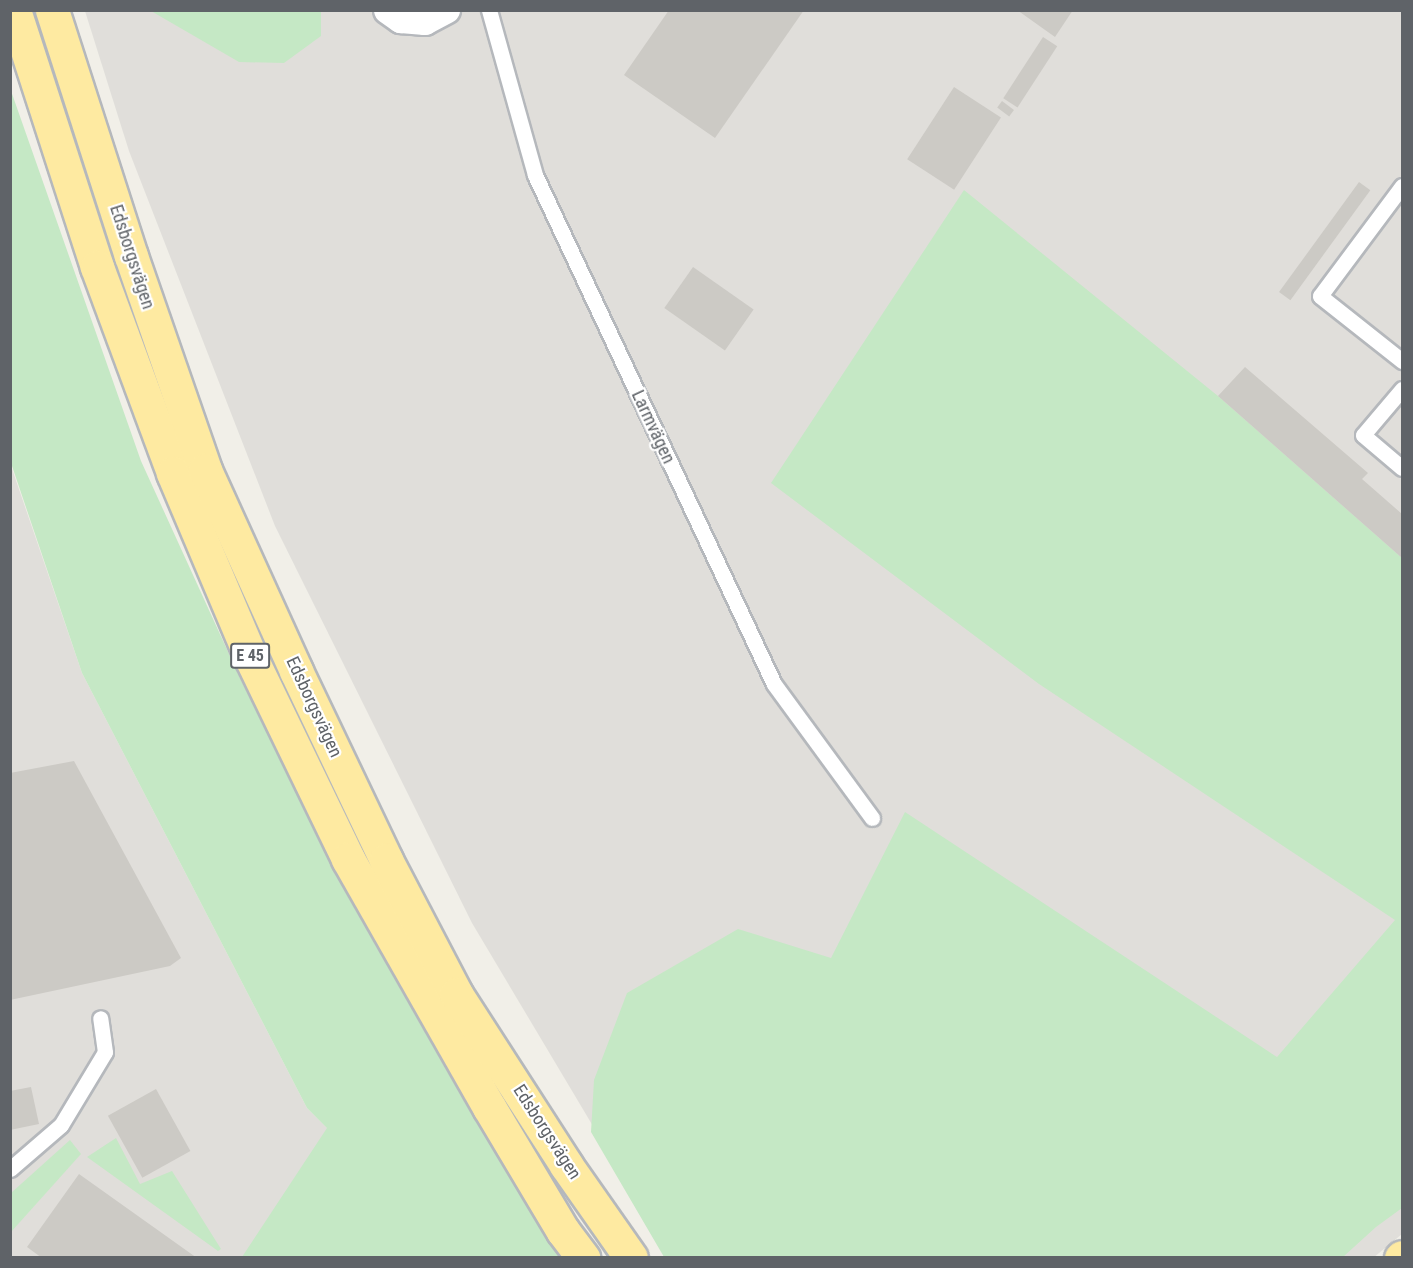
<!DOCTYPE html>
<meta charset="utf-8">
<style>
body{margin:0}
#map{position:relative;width:1413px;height:1268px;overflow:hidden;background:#f1efe8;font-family:"Roboto Condensed",sans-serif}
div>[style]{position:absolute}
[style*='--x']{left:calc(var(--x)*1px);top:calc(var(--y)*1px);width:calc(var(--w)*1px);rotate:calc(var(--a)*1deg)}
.industrial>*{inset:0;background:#e0deda}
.green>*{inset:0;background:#c5e8c5}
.building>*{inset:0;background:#cccac5;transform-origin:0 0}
.roads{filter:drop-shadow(2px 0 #b5b8bc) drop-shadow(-2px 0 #b5b8bc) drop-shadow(0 2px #b5b8bc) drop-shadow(0 -2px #b5b8bc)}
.service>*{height:15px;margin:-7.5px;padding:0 7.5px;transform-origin:7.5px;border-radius:7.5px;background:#fff}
.minor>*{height:28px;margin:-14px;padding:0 14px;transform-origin:14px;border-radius:14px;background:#fff}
.trunk>*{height:33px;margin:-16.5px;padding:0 16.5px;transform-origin:16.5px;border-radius:16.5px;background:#feeaa1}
span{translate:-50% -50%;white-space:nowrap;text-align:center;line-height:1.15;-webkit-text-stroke:4.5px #fff;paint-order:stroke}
.shield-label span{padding:2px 4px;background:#fff;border:2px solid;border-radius:4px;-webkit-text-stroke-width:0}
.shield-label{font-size:16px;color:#5f6368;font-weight:700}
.street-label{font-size:18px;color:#5f6368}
.frame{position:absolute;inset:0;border:12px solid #5f6368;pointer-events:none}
</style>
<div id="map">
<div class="industrial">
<i style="clip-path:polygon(85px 11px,1402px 11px,1402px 1234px,1373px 1258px,671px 1257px,472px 923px,275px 526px,129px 151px)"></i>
<i style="clip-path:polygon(10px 463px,82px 673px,307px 1108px,459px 1257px,11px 1257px)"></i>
</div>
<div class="green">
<i style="clip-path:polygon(151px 11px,321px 11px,321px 36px,284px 63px,239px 62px)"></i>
<i style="clip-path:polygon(10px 88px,141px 461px,240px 678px,359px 911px,571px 1257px,242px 1257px,327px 1128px,307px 1108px,82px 673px,11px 463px)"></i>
<i style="clip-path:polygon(964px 190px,1218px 396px,1402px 558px,1402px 1208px,1376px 1227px,1343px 1257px,664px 1257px,591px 1132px,594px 1080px,627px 993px,738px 929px,831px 958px,905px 812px,1277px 1057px,1395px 920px,1039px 684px,771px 483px)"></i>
<i style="clip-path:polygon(116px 1138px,140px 1184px,172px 1171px,221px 1249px,218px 1251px,87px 1157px)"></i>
<i style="clip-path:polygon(70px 1140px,81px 1154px,11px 1232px,11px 1193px)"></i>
</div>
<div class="building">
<i style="clip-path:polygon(669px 10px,804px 10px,715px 138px,624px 75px)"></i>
<i style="clip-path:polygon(1017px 10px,1073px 10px,1055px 37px)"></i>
<i style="left:1043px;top:37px;width:17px;height:73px;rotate:33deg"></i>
<i style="left:954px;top:87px;width:56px;height:86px;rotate:33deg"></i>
<i style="left:1002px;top:101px;width:15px;height:8px;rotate:37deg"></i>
<i style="left:1359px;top:182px;width:14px;height:136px;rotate:36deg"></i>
<i style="left:693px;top:267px;width:74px;height:50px;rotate:35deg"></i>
<i style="clip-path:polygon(1245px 367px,1368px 473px,1362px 479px,1402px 514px,1402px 558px,1218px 396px)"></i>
<i style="clip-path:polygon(74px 761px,181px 958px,170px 966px,10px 1000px,10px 773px)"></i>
<i style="clip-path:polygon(31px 1087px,39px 1124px,10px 1130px,10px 1091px)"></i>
<i style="left:156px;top:1089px;width:71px;height:55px;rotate:61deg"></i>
<i style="clip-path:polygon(79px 1174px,197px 1258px,42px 1258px,27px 1247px)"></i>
</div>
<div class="roads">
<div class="service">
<i style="--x:489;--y:10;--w:171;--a:74.4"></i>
<i style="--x:535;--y:175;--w:562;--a:64.85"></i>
<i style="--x:774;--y:684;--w:166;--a:53.8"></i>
<i style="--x:1402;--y:186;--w:137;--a:126.7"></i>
<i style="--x:1320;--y:296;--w:105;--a:38.4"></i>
<i style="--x:1402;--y:389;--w:60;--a:130.3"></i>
<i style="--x:1363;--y:435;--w:51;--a:40.2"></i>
<i style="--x:10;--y:1169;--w:67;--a:-40.8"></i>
<i style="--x:61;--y:1125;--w:85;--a:-58.9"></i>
<i style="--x:105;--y:1052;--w:34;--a:-98"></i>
</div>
<div class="minor">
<i style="--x:388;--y:10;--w:16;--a:35"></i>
<i style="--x:401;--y:19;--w:24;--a:5"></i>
<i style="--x:425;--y:21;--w:24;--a:-28"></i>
</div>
<div class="trunk">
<i style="--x:14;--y:10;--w:270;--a:72.1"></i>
<i style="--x:97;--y:267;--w:220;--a:69.7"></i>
<i style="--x:173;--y:473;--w:201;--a:67.1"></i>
<i style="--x:251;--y:658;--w:223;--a:64.2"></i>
<i style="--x:348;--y:859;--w:285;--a:60.4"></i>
<i style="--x:489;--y:1107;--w:144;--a:59.2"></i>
<i style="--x:563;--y:1231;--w:34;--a:53"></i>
<i style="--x:52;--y:10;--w:258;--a:72.2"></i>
<i style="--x:131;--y:256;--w:226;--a:70.9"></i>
<i style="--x:205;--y:470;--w:221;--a:65.6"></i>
<i style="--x:296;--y:671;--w:209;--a:64.5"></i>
<i style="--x:386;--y:860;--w:151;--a:62.4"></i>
<i style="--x:456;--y:994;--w:203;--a:57.2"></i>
<i style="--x:566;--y:1165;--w:113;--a:55"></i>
<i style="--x:1401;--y:1258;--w:1;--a:-45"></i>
</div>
</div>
<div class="shield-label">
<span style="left:250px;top:656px">E 45</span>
</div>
<div class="street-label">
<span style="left:132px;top:257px;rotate:72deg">Edsborgsvägen</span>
<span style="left:653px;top:427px;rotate:65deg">Larmvägen</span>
<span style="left:314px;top:707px;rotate:65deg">Edsborgsvägen</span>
<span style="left:547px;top:1132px;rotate:57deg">Edsborgsvägen</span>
</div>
<div class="frame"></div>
</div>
